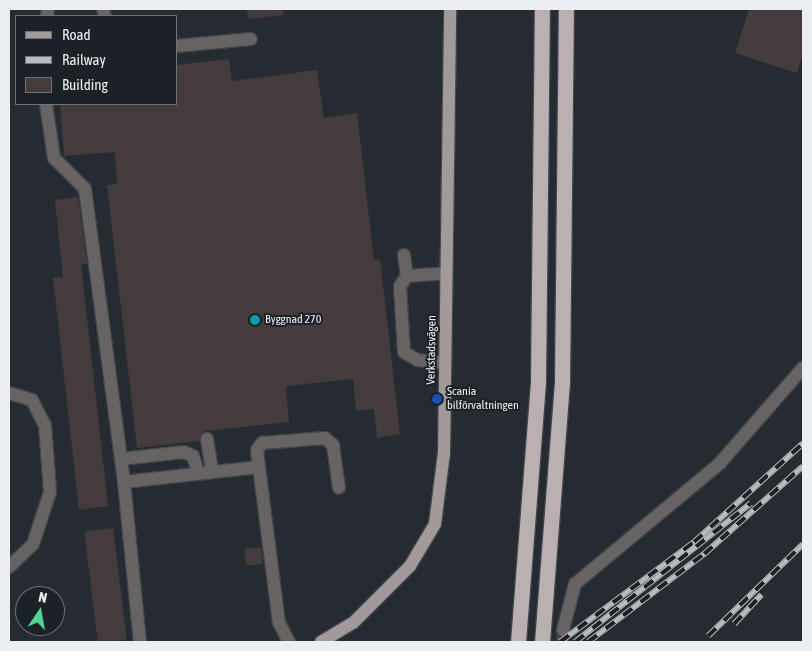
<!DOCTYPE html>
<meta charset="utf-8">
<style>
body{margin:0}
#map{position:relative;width:812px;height:651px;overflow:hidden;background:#262b31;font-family:"Asap Condensed",sans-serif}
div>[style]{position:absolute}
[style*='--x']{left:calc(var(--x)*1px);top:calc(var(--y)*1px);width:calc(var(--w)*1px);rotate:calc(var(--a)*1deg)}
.building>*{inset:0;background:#443b3e;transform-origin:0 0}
.minor-tunnel>*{height:12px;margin-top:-6px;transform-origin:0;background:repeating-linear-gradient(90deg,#44484e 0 12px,transparent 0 18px)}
.roads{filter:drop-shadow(1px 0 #42464c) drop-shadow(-1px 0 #42464c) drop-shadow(0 1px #42464c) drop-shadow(0 -1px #42464c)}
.minor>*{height:12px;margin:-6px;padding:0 6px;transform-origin:6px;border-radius:6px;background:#676263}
.major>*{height:12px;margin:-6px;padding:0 6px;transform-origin:6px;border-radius:6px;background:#a2999b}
.highway>*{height:15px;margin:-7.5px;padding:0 7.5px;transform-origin:7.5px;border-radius:7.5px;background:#baafb1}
.rail>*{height:5.5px;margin-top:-2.75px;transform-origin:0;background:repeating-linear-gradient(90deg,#1c2127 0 11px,#b7bcc0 0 22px);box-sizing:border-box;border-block:1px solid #b7bcc0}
.dots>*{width:14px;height:14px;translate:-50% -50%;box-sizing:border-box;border:2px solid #1c2127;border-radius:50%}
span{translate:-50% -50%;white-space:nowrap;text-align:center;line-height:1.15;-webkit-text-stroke:4px #1c2127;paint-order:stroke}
.poi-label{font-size:12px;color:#ebeff3}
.left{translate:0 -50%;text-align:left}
.street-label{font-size:12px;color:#ebeff3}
.frame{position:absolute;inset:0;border:10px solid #ebeff3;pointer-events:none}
.legend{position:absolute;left:15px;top:15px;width:162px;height:90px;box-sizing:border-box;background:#1c2127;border:1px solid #6f7379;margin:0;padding:6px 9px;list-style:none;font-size:15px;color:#ebeff3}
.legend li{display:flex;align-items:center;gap:10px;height:25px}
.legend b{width:25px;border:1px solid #6f7379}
.north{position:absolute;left:15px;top:586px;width:50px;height:50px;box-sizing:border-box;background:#1c2127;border:1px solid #6f7379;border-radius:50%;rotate:12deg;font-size:14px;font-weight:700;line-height:20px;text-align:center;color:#ebeff3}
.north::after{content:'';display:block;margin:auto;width:18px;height:22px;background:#54d395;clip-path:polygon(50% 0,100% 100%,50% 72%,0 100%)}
</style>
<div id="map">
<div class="building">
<i style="clip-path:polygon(247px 9px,283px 9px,283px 15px,248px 19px)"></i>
<i style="clip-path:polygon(749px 9px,803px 9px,803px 53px,797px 73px,735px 53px)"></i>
<i style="clip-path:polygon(229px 59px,232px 81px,317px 70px,324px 118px,357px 113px,374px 260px,380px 259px,400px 434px,377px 438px,374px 409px,356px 411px,353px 379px,286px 386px,289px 422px,205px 431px,199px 441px,137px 448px,107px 185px,117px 184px,115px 152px,64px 156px,60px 104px,176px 104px,176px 65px)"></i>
<i style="clip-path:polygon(78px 197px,87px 264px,81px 264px,108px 506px,79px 510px,53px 278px,63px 277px,55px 200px)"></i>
<i style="left:113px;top:528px;width:112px;height:29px;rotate:83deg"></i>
<i style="left:261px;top:547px;width:17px;height:17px;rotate:83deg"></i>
</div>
<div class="minor-tunnel">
<i style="--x:562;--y:642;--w:12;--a:-85"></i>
</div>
<div class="roads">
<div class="minor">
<i style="--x:103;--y:9;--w:7;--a:74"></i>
<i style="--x:47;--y:16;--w:7;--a:-82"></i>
<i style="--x:176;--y:46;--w:75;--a:-5.3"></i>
<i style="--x:46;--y:104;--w:55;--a:81.6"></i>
<i style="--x:54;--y:158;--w:44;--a:45"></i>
<i style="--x:85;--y:189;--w:296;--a:82.4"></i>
<i style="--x:124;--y:482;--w:136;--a:-6.3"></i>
<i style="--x:259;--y:467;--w:157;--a:82.7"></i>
<i style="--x:279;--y:623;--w:21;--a:62"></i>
<i style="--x:404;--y:255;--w:21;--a:82"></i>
<i style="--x:445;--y:363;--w:28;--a:-174"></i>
<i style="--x:417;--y:360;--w:15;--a:-148"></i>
<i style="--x:404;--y:352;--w:66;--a:-93.5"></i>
<i style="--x:400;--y:286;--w:12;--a:-55"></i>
<i style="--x:407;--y:276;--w:39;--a:-4"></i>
<i style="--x:9;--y:393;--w:24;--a:17"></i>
<i style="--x:32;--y:400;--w:28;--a:63"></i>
<i style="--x:45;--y:425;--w:67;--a:85.7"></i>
<i style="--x:50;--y:492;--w:55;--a:108.1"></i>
<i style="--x:33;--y:544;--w:33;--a:136"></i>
<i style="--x:207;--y:439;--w:31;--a:81"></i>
<i style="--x:121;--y:459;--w:63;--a:-6.3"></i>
<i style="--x:184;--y:452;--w:10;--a:24"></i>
<i style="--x:193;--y:456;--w:17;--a:73"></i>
<i style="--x:259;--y:467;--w:17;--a:-97"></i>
<i style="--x:257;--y:450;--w:9;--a:-54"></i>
<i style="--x:262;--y:443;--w:63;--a:-4.5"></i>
<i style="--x:325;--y:438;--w:11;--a:41"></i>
<i style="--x:333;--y:445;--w:43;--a:82.1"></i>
<i style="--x:124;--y:482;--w:161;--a:84.3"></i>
<i style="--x:563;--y:630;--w:48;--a:-75.4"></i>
<i style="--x:575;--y:584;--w:189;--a:-39.8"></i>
<i style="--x:720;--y:463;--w:126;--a:-48.9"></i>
</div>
<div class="major">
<i style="--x:321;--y:642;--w:37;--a:-31"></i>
<i style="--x:353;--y:623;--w:81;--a:-45"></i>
<i style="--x:410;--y:566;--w:49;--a:-59.2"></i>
<i style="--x:435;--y:524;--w:72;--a:-82.8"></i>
<i style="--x:444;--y:453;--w:444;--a:-89.2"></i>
</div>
<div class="highway">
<i style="--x:518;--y:642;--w:261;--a:-85.6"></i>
<i style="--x:538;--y:382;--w:373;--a:-89.4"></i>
<i style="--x:542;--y:642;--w:260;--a:-85.6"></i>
<i style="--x:562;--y:383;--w:374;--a:-89.4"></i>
</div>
</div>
<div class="rail">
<i style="--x:734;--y:624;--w:40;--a:-47"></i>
<i style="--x:708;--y:636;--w:132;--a:-44.1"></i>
<i style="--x:560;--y:642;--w:167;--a:-36.7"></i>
<i style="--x:694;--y:542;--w:147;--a:-42.2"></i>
<i style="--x:575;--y:642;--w:224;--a:-38.3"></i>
<i style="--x:588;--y:642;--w:146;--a:-37.2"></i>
<i style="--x:704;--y:554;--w:132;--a:-41.6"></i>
</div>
<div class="dots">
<i style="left:255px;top:320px;background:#0f9aa8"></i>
<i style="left:437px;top:399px;background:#1a4fb4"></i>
</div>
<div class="poi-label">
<span class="left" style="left:265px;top:320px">Byggnad 270</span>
<span class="left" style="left:447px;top:399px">Scania<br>bilförvaltningen</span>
</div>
<div class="street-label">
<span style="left:432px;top:350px;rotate:-89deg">Verkstadsvägen</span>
</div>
<div class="frame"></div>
<ul class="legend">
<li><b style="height:6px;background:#a2999b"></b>Road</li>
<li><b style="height:6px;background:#b7bcc0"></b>Railway</li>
<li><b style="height:14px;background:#443b3e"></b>Building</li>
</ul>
<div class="north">N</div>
</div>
